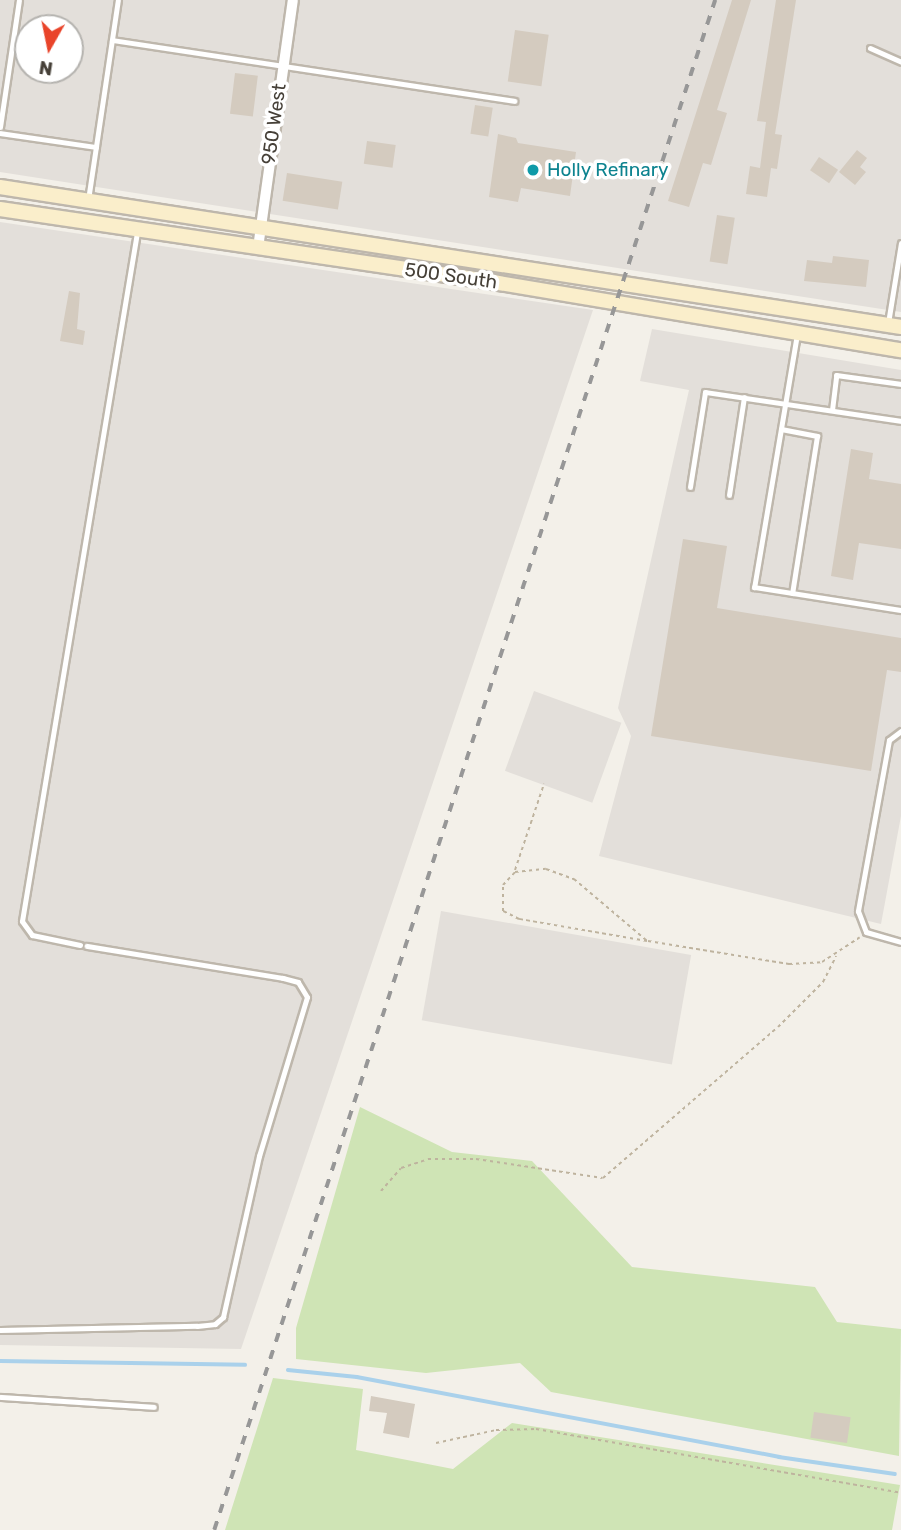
<!DOCTYPE html>
<style>
body{margin:0}
#map{position:relative;width:901px;height:1530px;overflow:hidden;background:#f3f0e9;font-family:Rubik,sans-serif}
div>[style]{position:absolute}
[style*='--x']{left:calc(var(--x)*1px);top:calc(var(--y)*1px);width:calc(var(--w)*1px);rotate:calc(var(--a)*1deg)}
.industrial>*{inset:0;background:#e3dfda;transform-origin:0 0}
.green>*{inset:0;background:#cfe4b5}
.stream>*{height:3.5px;margin:-1.75px;padding:0 1.75px;transform-origin:1.75px;border-radius:1.75px;background:#aad1eb}
.building>*{inset:0;background:#d4cbbf;transform-origin:0 0}
.path>*{height:2px;margin-top:-1px;transform-origin:0;background:repeating-linear-gradient(90deg,#beb39e 0 3.5px,transparent 0 7px)}
.roads{filter:drop-shadow(2px 0 #beb7ac) drop-shadow(-2px 0 #beb7ac) drop-shadow(0 2px #beb7ac) drop-shadow(0 -2px #beb7ac)}
.service>*{height:5px;margin:-2.5px;padding:0 2.5px;transform-origin:2.5px;border-radius:2.5px;background:#fff}
.minor>*{height:10px;margin:-5px;padding:0 5px;transform-origin:5px;border-radius:5px;background:#fff}
.secondary>*{height:14px;margin:-7px;padding:0 7px;transform-origin:7px;border-radius:7px;background:#faeecb}
.rail>*{height:3.5px;margin-top:-1.75px;transform-origin:0;background:repeating-linear-gradient(90deg,#979797 0 9px,transparent 0 18px)}
.dots>*{width:19px;height:19px;translate:-50% -50%;box-sizing:border-box;border:4px solid #fff;border-radius:50%}
span{translate:-50% -50%;white-space:nowrap;text-align:center;line-height:1.15;-webkit-text-stroke:7px #fff;paint-order:stroke}
.street-label{font-size:19px;color:#464038}
.culture-label{font-size:19px;color:#0d838f}
.left{translate:0 -50%;text-align:left}
.north{position:absolute;left:14px;top:14px;width:70px;height:70px;box-sizing:border-box;background:#fff;border:2px solid #b5b3af;border-radius:50%;rotate:189deg;font-size:19px;font-weight:700;line-height:28px;text-align:center;color:#464038}
.north::after{content:'';display:block;margin:auto;width:24px;height:32px;background:#e9442a;clip-path:polygon(50% 0,100% 100%,50% 72%,0 100%)}
</style>
<div id="map">
<div class="industrial">
<i style="clip-path:polygon(evenodd,0 0,901px 0,901px 312px,0 172px,0 0,28px 28px,70px 28px,70px 70px,28px 70px,28px 28px)"></i>
<i style="clip-path:polygon(0 222px,593px 310px,241px 1349px,0 1345px)"></i>
<i style="clip-path:polygon(652px 329px,901px 370px,901px 816px,881px 924px,599px 856px,631px 736px,618px 708px,689px 390px,640px 381px)"></i>
<i style="left:534px;top:691px;width:93px;height:85px;rotate:20deg"></i>
<i style="left:441px;top:911px;width:254px;height:111px;rotate:10deg"></i>
</div>
<div class="green">
<i style="clip-path:polygon(360px 1107px,452px 1152px,532px 1161px,632px 1267px,815px 1287px,837px 1322px,901px 1329px,899px 1456px,551px 1392px,520px 1363px,426px 1373px,296px 1359px,296px 1328px)"></i>
<i style="clip-path:polygon(273px 1378px,363px 1389px,356px 1450px,453px 1469px,512px 1423px,900px 1485px,892px 1530px,225px 1530px)"></i>
</div>
<div class="stream">
<i style="--x:0;--y:1361;--w:245;--a:0.9"></i>
<i style="--x:288;--y:1370;--w:69;--a:5.8"></i>
<i style="--x:357;--y:1377;--w:430;--a:10.7"></i>
<i style="--x:779;--y:1457;--w:117;--a:8.3"></i>
</div>
<div class="building">
<i style="clip-path:polygon(732px 0,751px 0,717px 110px,727px 113px,711px 165px,703px 163px,689px 207px,668px 201px)"></i>
<i style="clip-path:polygon(776px 0,796px 0,775px 134px,782px 135px,777px 169px,771px 168px,767px 197px,746px 194px,750px 166px,760px 168px,766px 122px,757px 121px)"></i>
<i style="left:515px;top:30px;width:34px;height:52px;rotate:8deg"></i>
<i style="left:235px;top:73px;width:23px;height:41px;rotate:7deg"></i>
<i style="left:475px;top:105px;width:18px;height:29px;rotate:9deg"></i>
<i style="clip-path:polygon(498px 134px,516px 138px,518px 143px,576px 152px,570px 196px,521px 188px,518px 202px,489px 197px)"></i>
<i style="left:367px;top:141px;width:29px;height:23px;rotate:8deg"></i>
<i style="clip-path:polygon(857px 150px,867px 158px,860px 167px,866px 172px,855px 185px,839px 172px)"></i>
<i style="left:819px;top:157px;width:23px;height:16px;rotate:34deg"></i>
<i style="left:287px;top:173px;width:56px;height:28px;rotate:9deg"></i>
<i style="left:717px;top:215px;width:18px;height:47px;rotate:9deg"></i>
<i style="clip-path:polygon(833px 256px,869px 260px,866px 287px,804px 281px,807px 260px,832px 263px)"></i>
<i style="clip-path:polygon(69px 291px,80px 293px,77px 329px,85px 331px,83px 345px,60px 341px)"></i>
<i style="clip-path:polygon(851px 449px,873px 453px,869px 479px,901px 484px,901px 549px,859px 543px,853px 580px,831px 576px)"></i>
<i style="clip-path:polygon(683px 539px,727px 546px,717px 608px,901px 638px,901px 672px,887px 670px,871px 771px,651px 736px)"></i>
<i style="clip-path:polygon(371px 1396px,415px 1404px,409px 1438px,383px 1433px,387px 1413px,369px 1411px)"></i>
<i style="left:814px;top:1412px;width:37px;height:26px;rotate:8deg"></i>
</div>
<div class="path">
<i style="--x:546;--y:869;--w:30;--a:20"></i>
<i style="--x:574;--y:879;--w:96;--a:40.3"></i>
<i style="--x:647;--y:941;--w:130;--a:-170.2"></i>
<i style="--x:519;--y:919;--w:18;--a:-153"></i>
<i style="--x:503;--y:911;--w:26;--a:-90"></i>
<i style="--x:503;--y:885;--w:18;--a:-47"></i>
<i style="--x:515;--y:872;--w:31;--a:-6"></i>
<i style="--x:515;--y:870;--w:91;--a:-71.4"></i>
<i style="--x:648;--y:941;--w:143;--a:9.3"></i>
<i style="--x:789;--y:964;--w:33;--a:-3"></i>
<i style="--x:822;--y:962;--w:45;--a:-33.3"></i>
<i style="--x:381;--y:1191;--w:30;--a:-49"></i>
<i style="--x:401;--y:1168;--w:28;--a:-18"></i>
<i style="--x:428;--y:1159;--w:48;--a:0"></i>
<i style="--x:476;--y:1159;--w:128;--a:8.5"></i>
<i style="--x:603;--y:1178;--w:231;--a:-40.8"></i>
<i style="--x:778;--y:1027;--w:64;--a:-45"></i>
<i style="--x:823;--y:982;--w:29;--a:-63"></i>
<i style="--x:436;--y:1443;--w:61;--a:-12.2"></i>
<i style="--x:496;--y:1430;--w:40;--a:-1.4"></i>
<i style="--x:536;--y:1429;--w:371;--a:9.9"></i>
</div>
<div class="roads">
<div class="service">
<i style="--x:112;--y:40;--w:407;--a:8.6"></i>
<i style="--x:870;--y:48;--w:34;--a:24"></i>
<i style="--x:0;--y:127;--w:128;--a:-81.5"></i>
<i style="--x:0;--y:133;--w:97;--a:8.3"></i>
<i style="--x:88;--y:200;--w:202;--a:-81.5"></i>
<i style="--x:888;--y:323;--w:81;--a:-80.8"></i>
<i style="--x:797;--y:334;--w:257;--a:99.6"></i>
<i style="--x:754;--y:587;--w:149;--a:8.9"></i>
<i style="--x:832;--y:410;--w:35;--a:-83"></i>
<i style="--x:836;--y:375;--w:66;--a:7.9"></i>
<i style="--x:781;--y:429;--w:37;--a:11"></i>
<i style="--x:817;--y:436;--w:159;--a:99"></i>
<i style="--x:690;--y:487;--w:96;--a:-81"></i>
<i style="--x:705;--y:392;--w:198;--a:8.4"></i>
<i style="--x:729;--y:495;--w:99;--a:-81.3"></i>
<i style="--x:901;--y:731;--w:15;--a:143"></i>
<i style="--x:889;--y:740;--w:174;--a:100.3"></i>
<i style="--x:858;--y:911;--w:22;--a:69"></i>
<i style="--x:866;--y:932;--w:36;--a:16"></i>
<i style="--x:80;--y:945;--w:49;--a:-168.2"></i>
<i style="--x:32;--y:935;--w:17;--a:-126"></i>
<i style="--x:22;--y:921;--w:699;--a:-80.52"></i>
<i style="--x:0;--y:1330;--w:197;--a:-1.2"></i>
<i style="--x:197;--y:1326;--w:18;--a:-6"></i>
<i style="--x:215;--y:1324;--w:11;--a:-41"></i>
<i style="--x:223;--y:1317;--w:165;--a:-77.4"></i>
<i style="--x:259;--y:1156;--w:166;--a:-73.2"></i>
<i style="--x:307;--y:997;--w:17;--a:-121"></i>
<i style="--x:298;--y:982;--w:16;--a:-165"></i>
<i style="--x:283;--y:978;--w:199;--a:-170.7"></i>
<i style="--x:0;--y:1397;--w:154;--a:3.7"></i>
</div>
<div class="minor">
<i style="--x:258;--y:248;--w:250;--a:-82"></i>
</div>
<div class="secondary">
<i style="--x:0;--y:187;--w:912;--a:8.83"></i>
<i style="--x:0;--y:209;--w:498;--a:8.4"></i>
<i style="--x:493;--y:282;--w:414;--a:9.5"></i>
</div>
</div>
<div class="rail">
<i style="--x:214;--y:1530;--w:1610;--a:-71.87"></i>
</div>
<div class="dots">
<i style="left:533px;top:170px;background:#0f9aa8"></i>
</div>
<div class="street-label">
<span style="left:274px;top:124px;rotate:-82deg">950 West</span>
<span style="left:451px;top:276px;rotate:8deg">500 South</span>
</div>
<div class="culture-label">
<span class="left" style="left:547px;top:170px">Holly Refinary</span>
</div>
<div class="north">N</div>
</div>
